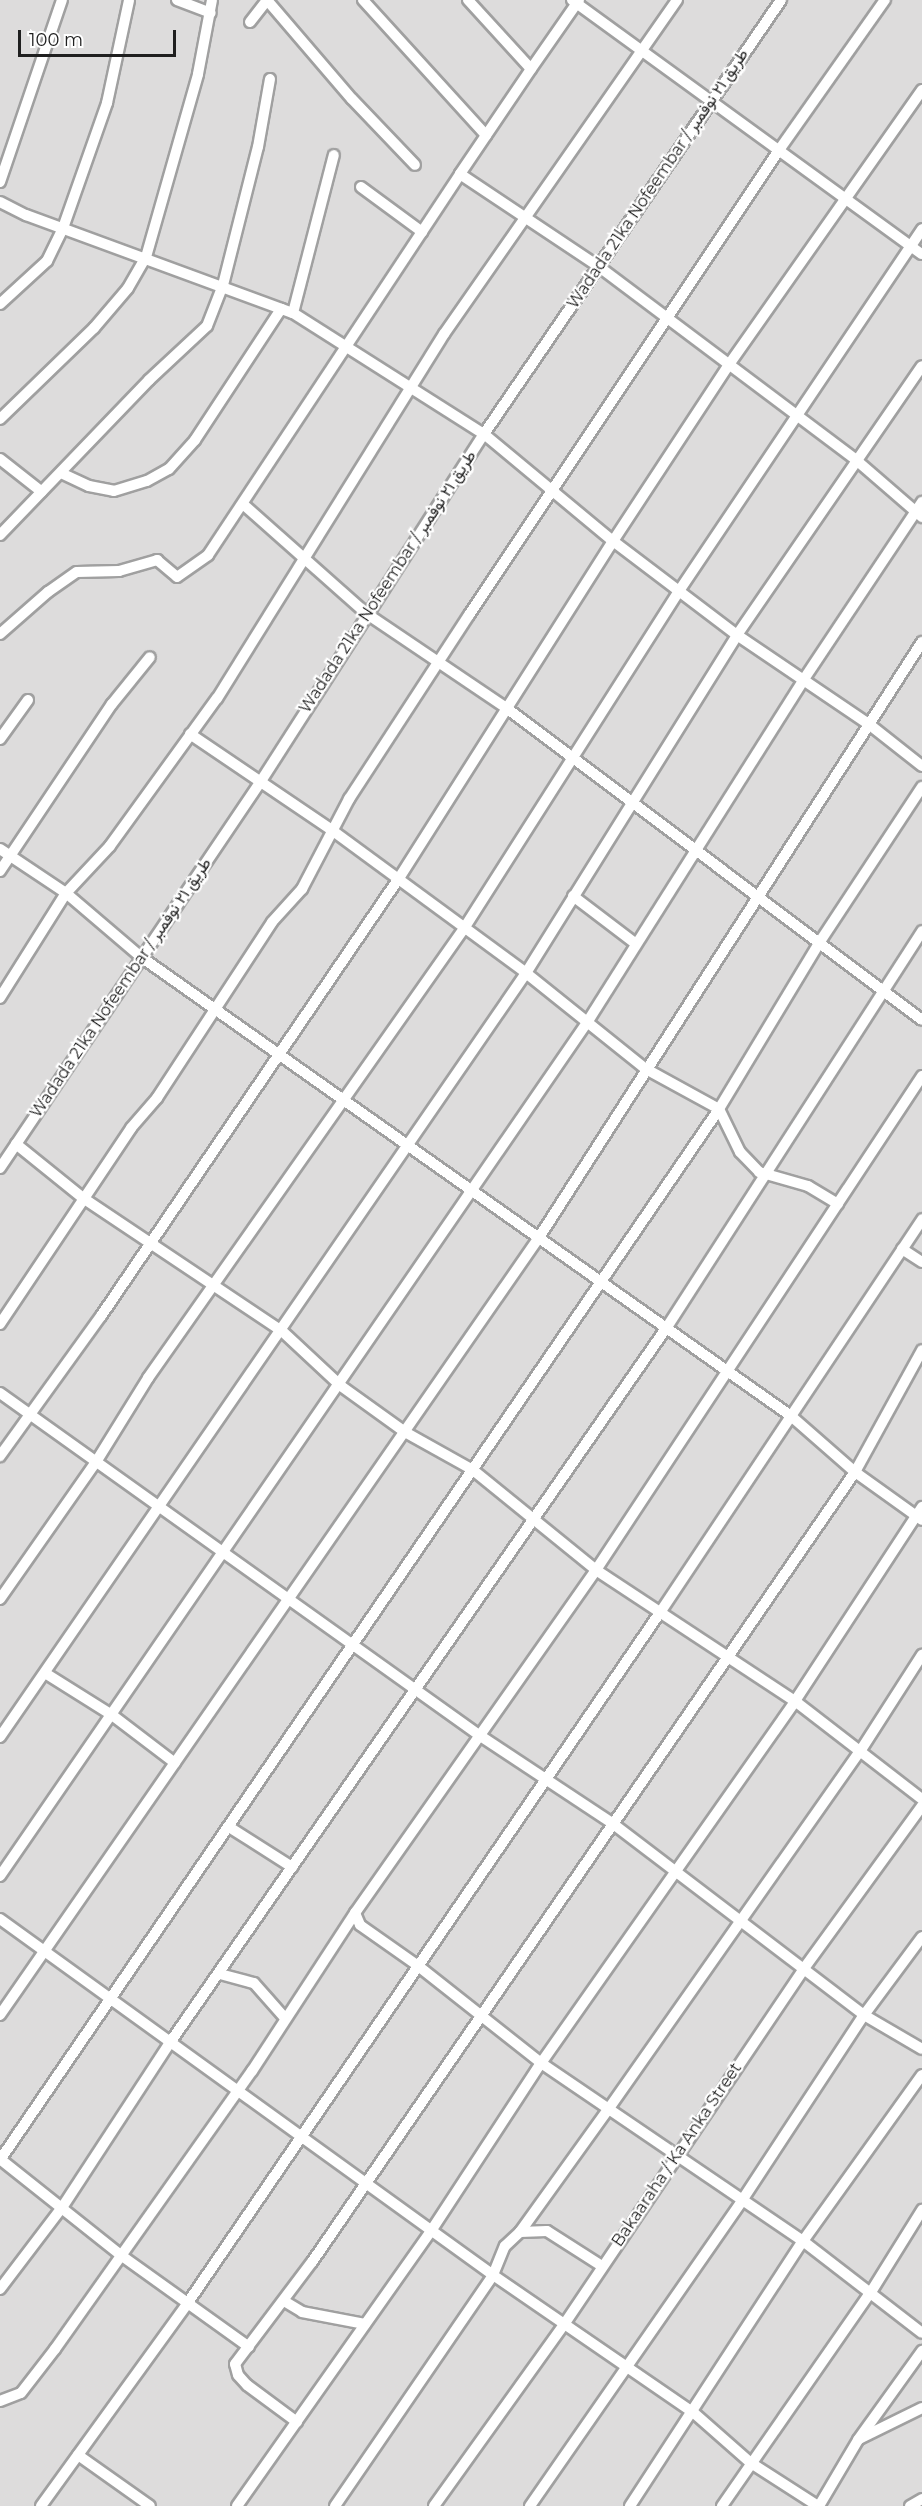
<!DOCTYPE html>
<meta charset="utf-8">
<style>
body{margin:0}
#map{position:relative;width:922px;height:2506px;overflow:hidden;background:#efebe6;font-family:Montserrat,Vazirmatn,sans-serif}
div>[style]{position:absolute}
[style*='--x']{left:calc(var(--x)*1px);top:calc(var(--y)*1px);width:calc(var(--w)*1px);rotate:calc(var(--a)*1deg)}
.residential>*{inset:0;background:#dddcdc;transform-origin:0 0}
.roads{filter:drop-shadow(2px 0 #a0a0a0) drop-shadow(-2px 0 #a0a0a0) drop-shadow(0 2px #a0a0a0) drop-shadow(0 -2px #a0a0a0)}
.minor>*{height:10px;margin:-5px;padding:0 5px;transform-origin:5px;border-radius:5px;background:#fff}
span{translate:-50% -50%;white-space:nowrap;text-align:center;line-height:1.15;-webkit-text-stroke:4.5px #fff;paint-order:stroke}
.street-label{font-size:16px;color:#1f1f1f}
.scale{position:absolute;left:18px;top:30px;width:158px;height:27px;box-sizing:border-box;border:3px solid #1f1f1f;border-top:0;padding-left:8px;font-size:18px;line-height:21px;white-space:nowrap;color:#1f1f1f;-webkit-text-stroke:4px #fff;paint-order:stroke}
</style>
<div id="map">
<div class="residential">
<i style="left:0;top:0;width:922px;height:2506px"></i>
</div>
<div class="roads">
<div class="minor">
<i style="--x:177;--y:0;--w:36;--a:21"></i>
<i style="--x:267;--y:0;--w:130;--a:49.4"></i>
<i style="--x:352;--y:99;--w:91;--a:46.3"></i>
<i style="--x:363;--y:0;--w:183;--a:47.7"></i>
<i style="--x:468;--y:0;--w:93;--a:47.6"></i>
<i style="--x:531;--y:69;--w:127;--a:124.1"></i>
<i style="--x:460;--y:174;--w:166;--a:33.7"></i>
<i style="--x:598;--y:266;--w:321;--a:36.9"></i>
<i style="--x:855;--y:459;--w:89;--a:40.9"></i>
<i style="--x:572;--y:0;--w:432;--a:36"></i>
<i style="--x:677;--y:0;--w:407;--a:124.9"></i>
<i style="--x:444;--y:334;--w:429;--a:121.9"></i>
<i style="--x:217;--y:698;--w:183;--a:125.9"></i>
<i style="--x:110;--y:846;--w:64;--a:133.1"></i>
<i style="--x:66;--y:893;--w:99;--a:40.5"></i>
<i style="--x:141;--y:957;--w:796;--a:35.23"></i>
<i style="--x:791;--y:1416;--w:85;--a:41.2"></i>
<i style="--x:855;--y:1472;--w:82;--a:35.6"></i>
<i style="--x:250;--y:22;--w:28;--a:-52"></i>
<i style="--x:531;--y:69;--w:84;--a:-55.2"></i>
<i style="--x:922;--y:90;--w:337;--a:125.1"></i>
<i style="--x:728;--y:366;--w:209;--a:123.3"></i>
<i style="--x:613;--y:541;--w:156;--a:37.2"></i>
<i style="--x:737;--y:635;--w:161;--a:34.1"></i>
<i style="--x:870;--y:725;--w:66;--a:38.3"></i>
<i style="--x:0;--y:182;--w:192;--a:-71.2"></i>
<i style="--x:361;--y:187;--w:76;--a:36.4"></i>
<i style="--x:0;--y:202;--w:29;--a:27"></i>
<i style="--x:26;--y:215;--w:284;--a:20.2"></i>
<i style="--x:293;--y:313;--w:226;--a:32.4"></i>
<i style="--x:484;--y:434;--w:168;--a:39.7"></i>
<i style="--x:613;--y:541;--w:403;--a:122.4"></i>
<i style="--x:397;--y:881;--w:526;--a:124.23"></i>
<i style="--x:101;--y:1316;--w:173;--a:125.8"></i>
<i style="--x:0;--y:304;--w:64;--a:-42.5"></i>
<i style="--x:47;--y:261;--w:37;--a:-64"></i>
<i style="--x:63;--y:228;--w:133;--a:-70.6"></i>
<i style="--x:107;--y:103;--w:105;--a:-77.9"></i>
<i style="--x:293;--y:313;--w:163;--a:-75.5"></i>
<i style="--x:0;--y:419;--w:131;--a:-44.1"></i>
<i style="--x:94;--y:328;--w:52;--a:-49.6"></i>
<i style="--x:128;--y:288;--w:36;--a:-60"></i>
<i style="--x:146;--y:257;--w:190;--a:-74.1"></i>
<i style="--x:198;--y:74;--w:75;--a:-79.3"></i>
<i style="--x:0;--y:459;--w:53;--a:38.2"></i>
<i style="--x:61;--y:473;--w:31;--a:25"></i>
<i style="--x:89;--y:486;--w:25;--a:11"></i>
<i style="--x:114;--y:491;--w:34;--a:-17"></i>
<i style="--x:147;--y:481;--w:25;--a:-29"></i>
<i style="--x:169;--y:469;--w:39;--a:-48"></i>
<i style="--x:195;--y:440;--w:157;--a:-56.7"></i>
<i style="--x:243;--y:504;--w:166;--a:41.6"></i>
<i style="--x:367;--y:614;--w:166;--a:34"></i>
<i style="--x:505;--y:707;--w:521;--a:36.89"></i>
<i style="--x:0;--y:535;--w:215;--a:-46.1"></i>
<i style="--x:149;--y:380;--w:79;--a:-43"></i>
<i style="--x:207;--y:326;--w:44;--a:-68.7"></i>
<i style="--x:223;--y:285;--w:142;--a:-75.8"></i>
<i style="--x:258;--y:147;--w:69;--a:-80"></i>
<i style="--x:0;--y:634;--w:64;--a:-41.2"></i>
<i style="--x:48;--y:592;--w:35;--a:-35"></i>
<i style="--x:77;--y:572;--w:42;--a:-1.4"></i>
<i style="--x:119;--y:571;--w:40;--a:-16"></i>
<i style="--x:157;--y:560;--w:26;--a:40"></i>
<i style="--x:177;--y:577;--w:38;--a:-35"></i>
<i style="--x:208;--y:555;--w:457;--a:-56.5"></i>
<i style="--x:190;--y:734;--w:173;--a:34.1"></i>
<i style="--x:333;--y:831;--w:240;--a:36.3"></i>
<i style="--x:526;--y:973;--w:154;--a:38.7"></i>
<i style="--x:646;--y:1069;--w:83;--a:28.7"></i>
<i style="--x:719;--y:1109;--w:48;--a:64"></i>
<i style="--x:740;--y:1152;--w:28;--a:46"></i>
<i style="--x:759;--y:1172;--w:51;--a:15.9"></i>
<i style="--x:808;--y:1186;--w:35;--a:31"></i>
<i style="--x:0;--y:739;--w:48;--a:-54.3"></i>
<i style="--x:0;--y:849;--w:79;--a:33.7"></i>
<i style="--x:66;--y:893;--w:124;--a:122.2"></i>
<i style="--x:0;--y:871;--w:201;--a:-56.2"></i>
<i style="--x:112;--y:704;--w:60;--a:-51"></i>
<i style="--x:573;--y:896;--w:78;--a:37.2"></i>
<i style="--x:922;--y:1076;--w:592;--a:123.42"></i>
<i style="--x:596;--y:1570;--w:419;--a:125.1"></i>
<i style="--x:355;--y:1913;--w:13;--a:67"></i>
<i style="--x:360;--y:1925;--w:70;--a:35.1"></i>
<i style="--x:417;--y:1965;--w:158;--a:38.3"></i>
<i style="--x:541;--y:2063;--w:317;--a:34.2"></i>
<i style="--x:803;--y:2241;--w:150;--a:37.7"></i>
<i style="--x:16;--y:1144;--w:86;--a:38.9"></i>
<i style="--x:83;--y:1198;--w:239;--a:33.8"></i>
<i style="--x:282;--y:1331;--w:81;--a:43"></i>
<i style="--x:341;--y:1386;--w:79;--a:35.7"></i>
<i style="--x:405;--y:1432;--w:78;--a:29.2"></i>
<i style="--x:473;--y:1470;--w:159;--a:39.1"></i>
<i style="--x:596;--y:1570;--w:238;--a:33.4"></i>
<i style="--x:795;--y:1701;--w:160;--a:37.7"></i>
<i style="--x:0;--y:1168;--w:467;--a:-56"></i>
<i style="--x:261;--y:781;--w:412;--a:-57.3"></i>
<i style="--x:484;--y:434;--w:526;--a:-55.61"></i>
<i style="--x:902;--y:1249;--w:24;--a:33"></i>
<i style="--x:0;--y:1324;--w:236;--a:-56.2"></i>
<i style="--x:131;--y:1128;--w:40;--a:-49"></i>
<i style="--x:157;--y:1098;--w:210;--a:-56.8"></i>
<i style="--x:272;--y:922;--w:45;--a:-47.7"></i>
<i style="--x:302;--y:889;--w:102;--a:-62.4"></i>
<i style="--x:349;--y:799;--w:220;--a:-56.9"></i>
<i style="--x:469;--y:615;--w:559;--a:-56.31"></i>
<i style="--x:779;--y:150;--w:184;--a:-54.8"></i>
<i style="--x:0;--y:1393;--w:589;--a:35.53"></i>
<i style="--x:479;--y:1735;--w:159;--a:33.5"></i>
<i style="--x:612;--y:1823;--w:317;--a:37.3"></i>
<i style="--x:864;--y:2015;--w:67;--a:30.4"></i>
<i style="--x:0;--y:1599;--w:167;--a:-55"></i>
<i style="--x:96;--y:1462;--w:99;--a:-58.2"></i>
<i style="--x:148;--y:1378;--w:548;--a:-54.89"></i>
<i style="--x:463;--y:930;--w:402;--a:-57.5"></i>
<i style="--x:679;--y:591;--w:436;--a:-56.1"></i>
<i style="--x:45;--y:1673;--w:79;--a:32.1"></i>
<i style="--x:112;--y:1715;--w:79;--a:37.3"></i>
<i style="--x:0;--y:1737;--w:928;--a:-55.45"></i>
<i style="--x:526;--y:973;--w:398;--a:-58"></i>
<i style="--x:737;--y:635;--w:326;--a:-55.5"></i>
<i style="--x:229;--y:1827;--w:75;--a:32.4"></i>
<i style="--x:0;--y:1876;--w:1038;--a:-55.48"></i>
<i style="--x:588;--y:1021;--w:404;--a:-57.7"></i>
<i style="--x:804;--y:679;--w:213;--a:-56.3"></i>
<i style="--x:0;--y:1919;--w:608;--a:35.83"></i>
<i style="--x:493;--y:2275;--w:244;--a:34.5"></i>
<i style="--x:694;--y:2413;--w:76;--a:41.3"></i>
<i style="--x:751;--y:2463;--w:80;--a:32.7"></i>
<i style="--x:220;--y:1974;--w:35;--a:15"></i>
<i style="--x:254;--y:1983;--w:47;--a:48.5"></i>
<i style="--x:0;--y:2015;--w:944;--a:-55.27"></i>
<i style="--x:538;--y:1239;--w:710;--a:-57.25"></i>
<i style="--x:0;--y:2159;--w:156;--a:38.5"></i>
<i style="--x:122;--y:2256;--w:156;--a:35.6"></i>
<i style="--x:0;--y:2160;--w:1273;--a:-55.62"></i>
<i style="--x:719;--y:1109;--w:194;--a:-58.9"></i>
<i style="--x:819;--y:943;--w:187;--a:-56.6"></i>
<i style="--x:520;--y:2232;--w:27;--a:-2"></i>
<i style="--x:547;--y:2231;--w:65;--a:32.5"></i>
<i style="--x:0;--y:2289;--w:104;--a:-52.8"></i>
<i style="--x:63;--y:2206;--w:194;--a:-56.8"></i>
<i style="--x:169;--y:2044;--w:873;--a:-55.22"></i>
<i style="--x:667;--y:1327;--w:471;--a:-57.2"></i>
<i style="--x:284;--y:2301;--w:21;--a:31"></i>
<i style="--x:302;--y:2312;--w:64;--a:10.8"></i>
<i style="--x:0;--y:2401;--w:22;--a:-21"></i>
<i style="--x:21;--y:2393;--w:56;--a:-52.3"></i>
<i style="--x:55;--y:2349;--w:341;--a:-54.7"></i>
<i style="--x:252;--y:2071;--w:189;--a:-56.9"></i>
<i style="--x:297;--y:2422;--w:62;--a:-143.5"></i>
<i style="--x:247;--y:2385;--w:13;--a:-132"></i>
<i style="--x:238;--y:2375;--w:11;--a:-105"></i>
<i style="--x:235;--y:2364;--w:128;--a:-53"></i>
<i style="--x:312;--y:2262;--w:959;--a:-55.5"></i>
<i style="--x:855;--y:1472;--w:139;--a:-61.2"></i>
<i style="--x:861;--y:2438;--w:68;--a:-26.2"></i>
<i style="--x:78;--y:2455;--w:88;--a:35.3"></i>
<i style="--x:41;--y:2506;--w:249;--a:-54.1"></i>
<i style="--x:187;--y:2304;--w:840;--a:-55.63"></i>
<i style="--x:661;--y:1611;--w:471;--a:-56.3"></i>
<i style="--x:237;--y:2506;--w:337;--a:-54.8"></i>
<i style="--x:431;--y:2231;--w:201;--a:-56.8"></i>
<i style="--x:541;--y:2063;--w:442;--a:-54.9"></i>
<i style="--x:795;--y:1701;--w:232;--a:-56.8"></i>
<i style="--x:335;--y:2506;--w:280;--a:-55.6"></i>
<i style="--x:493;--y:2275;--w:31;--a:-68"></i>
<i style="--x:505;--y:2246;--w:21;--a:-43"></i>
<i style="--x:520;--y:2232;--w:149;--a:-54.3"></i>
<i style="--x:607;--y:2111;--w:438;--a:-54.9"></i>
<i style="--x:859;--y:1753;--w:117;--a:-57.3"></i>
<i style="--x:434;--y:2506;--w:225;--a:-54.4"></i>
<i style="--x:565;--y:2323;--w:429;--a:-56"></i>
<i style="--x:805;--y:1967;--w:199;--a:-54"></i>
<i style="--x:530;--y:2506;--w:370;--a:-55.2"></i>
<i style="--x:741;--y:2202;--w:224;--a:-56.7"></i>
<i style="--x:864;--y:2015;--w:97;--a:-53.4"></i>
<i style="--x:630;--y:2506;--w:316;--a:-56.9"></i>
<i style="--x:803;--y:2241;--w:204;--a:-54.4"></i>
<i style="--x:722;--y:2506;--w:261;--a:-55.2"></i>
<i style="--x:871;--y:2292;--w:97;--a:-58.1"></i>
<i style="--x:819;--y:2506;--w:77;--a:-59.4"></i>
<i style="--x:858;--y:2440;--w:110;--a:-54.3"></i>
<i style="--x:910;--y:2506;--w:14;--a:-30"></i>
</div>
</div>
<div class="street-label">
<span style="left:658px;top:179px;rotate:-56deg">Wadada 21ka Nofeembar / طريق ٢١ نوفمبر</span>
<span style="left:388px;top:582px;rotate:-57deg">Wadada 21ka Nofeembar / طريق ٢١ نوفمبر</span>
<span style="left:121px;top:988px;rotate:-56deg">Wadada 21ka Nofeembar / طريق ٢١ نوفمبر</span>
<span style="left:677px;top:2155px;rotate:-56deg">Bakaaraha / Ka Anka Street</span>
</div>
<div class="scale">100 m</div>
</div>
